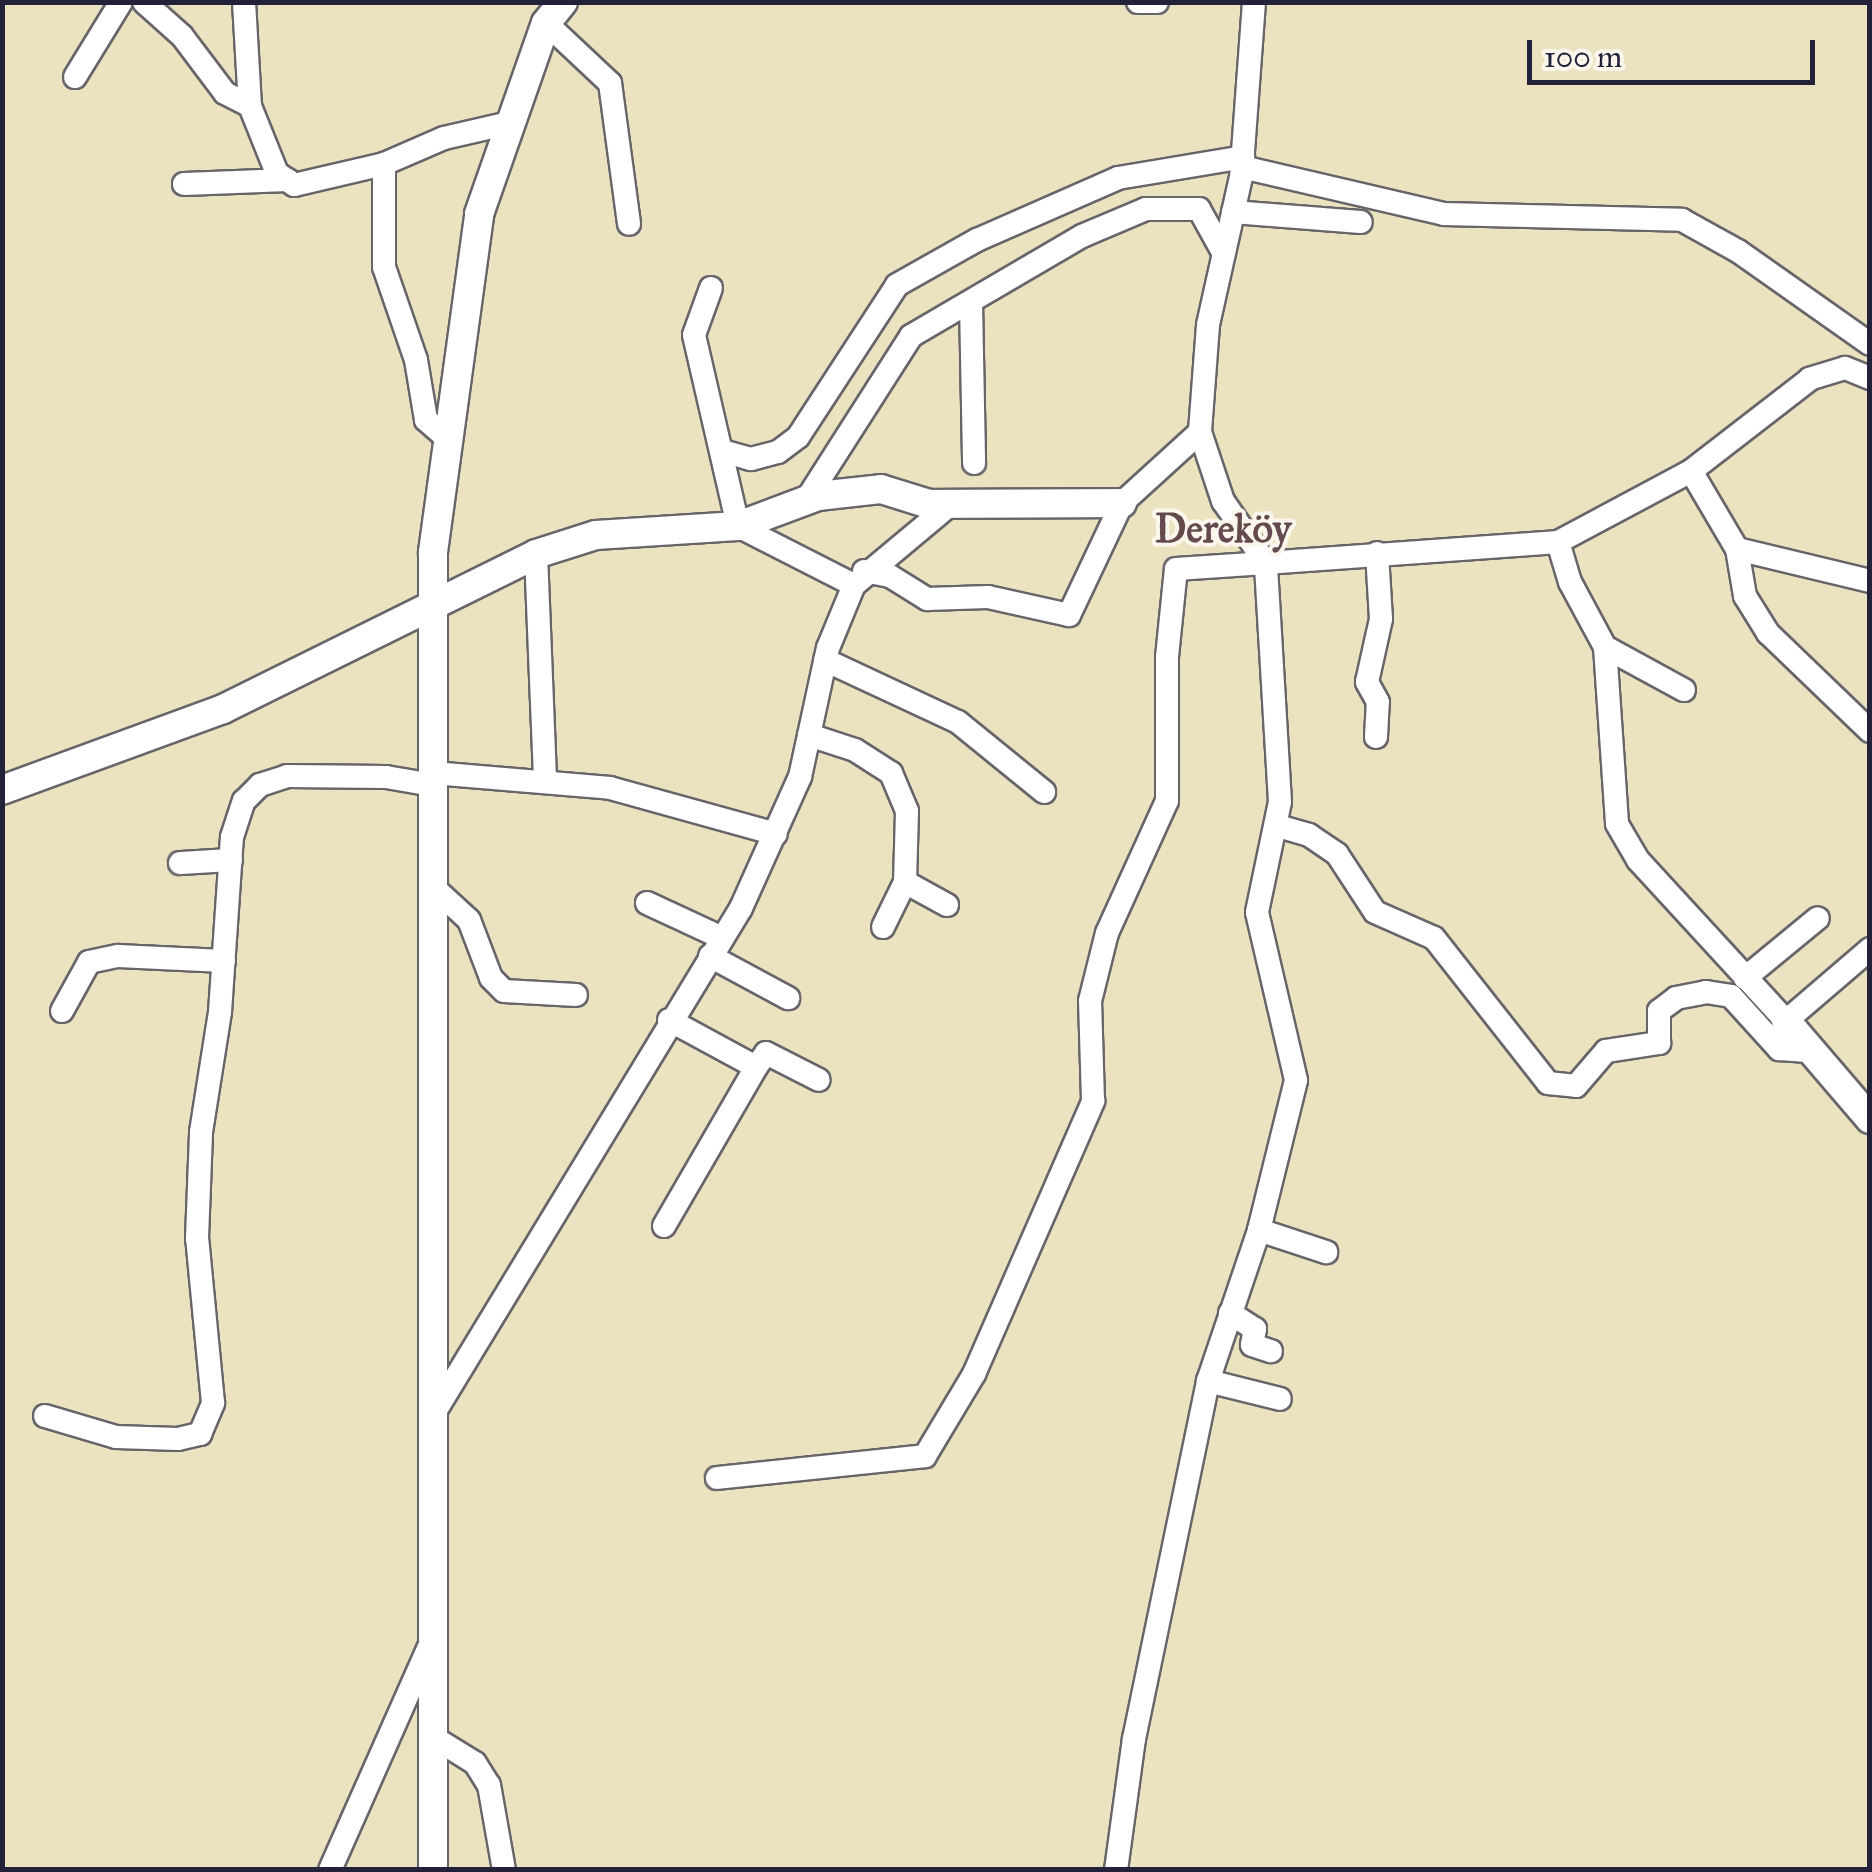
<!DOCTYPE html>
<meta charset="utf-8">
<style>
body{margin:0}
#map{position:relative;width:1872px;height:1872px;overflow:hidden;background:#ebe2c0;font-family:"IM FELL Great Primer",serif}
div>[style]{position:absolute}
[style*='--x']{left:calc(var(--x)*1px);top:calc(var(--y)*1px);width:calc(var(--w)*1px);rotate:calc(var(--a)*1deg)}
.roads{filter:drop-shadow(2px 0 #68656a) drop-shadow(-2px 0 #68656a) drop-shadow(0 2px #68656a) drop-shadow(0 -2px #68656a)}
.minor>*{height:22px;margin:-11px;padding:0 11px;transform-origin:11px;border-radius:11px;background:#fff}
.tertiary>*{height:28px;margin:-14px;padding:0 14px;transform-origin:14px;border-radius:14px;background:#fff}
span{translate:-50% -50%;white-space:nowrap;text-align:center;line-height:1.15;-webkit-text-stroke:8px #fbf7ec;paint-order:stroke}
.quarter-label{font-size:40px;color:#644a4f;font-weight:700}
.frame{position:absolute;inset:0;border:5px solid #22223b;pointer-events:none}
.scale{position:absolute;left:1527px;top:40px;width:288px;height:45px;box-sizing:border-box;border:5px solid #22223b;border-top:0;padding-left:12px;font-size:30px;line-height:35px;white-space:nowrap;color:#22223b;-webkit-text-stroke:8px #fbf7ec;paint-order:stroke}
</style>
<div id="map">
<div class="roads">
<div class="minor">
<i style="--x:144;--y:2;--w:51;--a:41.8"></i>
<i style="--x:182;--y:36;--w:71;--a:53"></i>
<i style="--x:225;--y:93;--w:28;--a:27"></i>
<i style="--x:250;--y:106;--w:72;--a:68.1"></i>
<i style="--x:277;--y:173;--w:21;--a:35"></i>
<i style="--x:294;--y:185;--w:92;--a:-13.1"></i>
<i style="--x:384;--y:164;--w:65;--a:-23.4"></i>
<i style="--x:444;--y:138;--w:67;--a:-13"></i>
<i style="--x:244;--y:2;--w:104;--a:86.7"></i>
<i style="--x:1138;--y:2;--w:19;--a:0"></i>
<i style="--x:1254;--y:2;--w:175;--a:94.2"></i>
<i style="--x:1241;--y:177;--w:152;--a:102.6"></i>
<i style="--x:1208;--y:325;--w:107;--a:94.3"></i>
<i style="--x:1200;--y:432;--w:73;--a:71.6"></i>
<i style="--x:1223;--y:501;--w:75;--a:55.3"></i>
<i style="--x:546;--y:23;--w:88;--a:43.2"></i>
<i style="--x:610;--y:83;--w:142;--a:82.3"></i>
<i style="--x:75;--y:77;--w:88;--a:-58.5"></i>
<i style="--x:384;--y:164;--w:103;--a:90"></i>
<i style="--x:384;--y:267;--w:98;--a:71"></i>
<i style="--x:416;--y:360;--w:61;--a:80.5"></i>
<i style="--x:426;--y:420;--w:33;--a:41"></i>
<i style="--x:1242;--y:167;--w:207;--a:13.1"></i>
<i style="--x:1444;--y:214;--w:238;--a:1.4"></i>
<i style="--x:1682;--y:220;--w:64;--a:29"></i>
<i style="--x:1738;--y:251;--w:161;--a:35.2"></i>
<i style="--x:184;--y:184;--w:104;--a:-2.2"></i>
<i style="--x:1233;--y:212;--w:128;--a:4.5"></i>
<i style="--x:711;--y:288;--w:50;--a:109.9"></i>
<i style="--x:694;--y:335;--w:196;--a:77"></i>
<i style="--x:738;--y:526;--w:130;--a:27"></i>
<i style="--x:971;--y:302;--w:161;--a:88.9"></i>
<i style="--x:1870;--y:378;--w:27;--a:-158"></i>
<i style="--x:1845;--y:368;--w:37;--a:163"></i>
<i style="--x:1810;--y:379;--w:150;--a:142.3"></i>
<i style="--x:1691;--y:471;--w:91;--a:59.5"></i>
<i style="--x:1737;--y:549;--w:137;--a:13.5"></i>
<i style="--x:726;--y:452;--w:26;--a:16"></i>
<i style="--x:751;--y:459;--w:28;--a:-15"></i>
<i style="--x:778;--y:452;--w:25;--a:-37"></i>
<i style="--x:798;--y:437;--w:181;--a:-56.9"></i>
<i style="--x:897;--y:285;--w:92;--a:-29.4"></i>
<i style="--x:977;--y:240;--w:154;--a:-23.7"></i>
<i style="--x:1118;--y:178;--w:127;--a:-9.5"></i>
<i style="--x:1691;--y:471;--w:151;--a:151.9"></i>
<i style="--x:1558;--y:542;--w:42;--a:73.3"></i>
<i style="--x:1570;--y:582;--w:74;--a:61.7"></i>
<i style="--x:1605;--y:647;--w:177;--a:86.1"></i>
<i style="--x:1617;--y:824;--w:42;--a:59.7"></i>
<i style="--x:1638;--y:860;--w:219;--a:47.4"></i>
<i style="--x:1786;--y:1021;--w:111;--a:-40.6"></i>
<i style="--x:805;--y:502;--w:197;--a:-57.4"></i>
<i style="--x:911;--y:336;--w:198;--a:-30.3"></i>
<i style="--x:1082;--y:236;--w:69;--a:-22.9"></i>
<i style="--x:1146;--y:209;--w:53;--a:0"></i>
<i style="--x:1199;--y:209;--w:51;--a:60.9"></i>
<i style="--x:1737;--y:549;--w:48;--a:80.3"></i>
<i style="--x:1745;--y:596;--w:44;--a:58.1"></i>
<i style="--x:1768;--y:633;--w:141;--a:43.9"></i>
<i style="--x:536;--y:554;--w:226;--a:87.7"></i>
<i style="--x:864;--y:571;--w:26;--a:11"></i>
<i style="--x:890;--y:576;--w:44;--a:31.9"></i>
<i style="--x:927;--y:599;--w:61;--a:-1.9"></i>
<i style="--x:988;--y:597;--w:83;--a:12.5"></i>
<i style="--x:1069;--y:615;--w:124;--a:-64.7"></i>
<i style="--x:1122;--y:503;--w:105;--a:-42.3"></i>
<i style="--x:1605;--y:647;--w:90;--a:28.6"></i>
<i style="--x:825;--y:660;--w:147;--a:25"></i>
<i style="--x:958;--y:722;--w:111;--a:39.1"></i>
<i style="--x:809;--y:735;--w:48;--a:18.1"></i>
<i style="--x:855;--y:750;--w:43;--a:32.6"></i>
<i style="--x:891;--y:773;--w:41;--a:67.2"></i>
<i style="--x:907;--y:811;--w:71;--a:91.6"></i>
<i style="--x:905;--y:882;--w:48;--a:28.7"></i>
<i style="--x:1376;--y:737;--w:35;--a:-87"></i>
<i style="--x:1378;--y:702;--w:23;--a:-119"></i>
<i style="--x:1367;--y:682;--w:65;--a:-77.5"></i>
<i style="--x:1381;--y:619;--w:66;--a:-93.5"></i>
<i style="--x:433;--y:773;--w:178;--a:4.8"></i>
<i style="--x:610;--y:788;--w:172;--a:15.5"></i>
<i style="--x:1278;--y:826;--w:32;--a:16"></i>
<i style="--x:1309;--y:835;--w:34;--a:34"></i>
<i style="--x:1337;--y:854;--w:69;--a:56.8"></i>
<i style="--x:1375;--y:912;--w:64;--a:23.8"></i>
<i style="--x:1434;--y:938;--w:184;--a:51.8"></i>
<i style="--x:1548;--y:1083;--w:28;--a:6"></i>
<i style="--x:1576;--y:1086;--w:46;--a:-49.4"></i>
<i style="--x:1606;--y:1051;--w:54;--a:-8.6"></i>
<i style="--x:1659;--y:1043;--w:32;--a:-90"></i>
<i style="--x:1659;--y:1011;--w:21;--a:-37"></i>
<i style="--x:1676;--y:998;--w:31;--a:-11"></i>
<i style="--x:1706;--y:992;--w:25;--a:9"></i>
<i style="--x:1731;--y:996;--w:72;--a:47.8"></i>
<i style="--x:1779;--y:1049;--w:32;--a:4"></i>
<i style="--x:180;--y:863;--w:51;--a:-3.4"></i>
<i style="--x:432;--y:886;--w:50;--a:42.6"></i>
<i style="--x:469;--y:920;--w:62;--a:69.2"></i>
<i style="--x:491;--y:978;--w:18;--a:45"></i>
<i style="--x:504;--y:991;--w:72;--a:3.2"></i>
<i style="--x:647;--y:903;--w:83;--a:25"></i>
<i style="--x:883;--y:927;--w:50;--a:-63.9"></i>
<i style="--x:710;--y:956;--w:89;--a:28.3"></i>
<i style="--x:1745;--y:978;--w:94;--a:-39.4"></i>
<i style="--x:62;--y:1011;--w:56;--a:-61.1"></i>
<i style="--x:89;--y:962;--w:30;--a:-12"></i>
<i style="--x:118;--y:956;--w:106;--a:2.7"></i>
<i style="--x:669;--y:1020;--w:99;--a:28.4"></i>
<i style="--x:756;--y:1067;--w:17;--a:-54"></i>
<i style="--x:766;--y:1053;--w:59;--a:27"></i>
<i style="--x:664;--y:1226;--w:184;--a:-59.9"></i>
<i style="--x:1259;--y:1230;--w:71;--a:18.2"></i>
<i style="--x:1230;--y:1313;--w:30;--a:33"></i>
<i style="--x:1255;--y:1329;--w:16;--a:101"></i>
<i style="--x:1252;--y:1345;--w:20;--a:18"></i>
<i style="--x:1208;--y:1381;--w:74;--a:14"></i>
<i style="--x:433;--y:1415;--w:593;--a:-58.72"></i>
<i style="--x:741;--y:908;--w:144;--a:-65.8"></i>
<i style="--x:800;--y:777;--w:132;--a:-77.8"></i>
<i style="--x:828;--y:648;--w:68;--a:-67.6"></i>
<i style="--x:854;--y:585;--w:126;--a:-39.9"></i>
<i style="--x:45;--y:1416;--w:74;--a:16.5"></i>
<i style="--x:116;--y:1437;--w:62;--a:1.8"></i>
<i style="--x:178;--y:1439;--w:23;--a:-13"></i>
<i style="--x:200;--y:1434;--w:34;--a:-67"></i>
<i style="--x:213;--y:1403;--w:166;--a:-95.5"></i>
<i style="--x:197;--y:1238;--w:106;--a:-87.8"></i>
<i style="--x:201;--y:1132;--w:121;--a:-81"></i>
<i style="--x:220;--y:1012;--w:175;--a:-86.1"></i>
<i style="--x:232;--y:837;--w:38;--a:-72"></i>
<i style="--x:244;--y:801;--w:23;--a:-45"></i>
<i style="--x:260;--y:785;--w:28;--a:-18"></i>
<i style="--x:287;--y:776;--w:99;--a:0.6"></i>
<i style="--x:386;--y:777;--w:48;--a:9.7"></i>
<i style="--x:717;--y:1478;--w:209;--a:-6"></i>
<i style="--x:925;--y:1456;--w:96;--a:-59.1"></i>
<i style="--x:974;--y:1374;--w:298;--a:-66.4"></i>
<i style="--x:1093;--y:1101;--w:100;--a:-91.7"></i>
<i style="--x:1090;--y:1001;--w:70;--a:-76"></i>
<i style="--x:1107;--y:933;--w:145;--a:-65.6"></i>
<i style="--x:1167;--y:801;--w:144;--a:-90"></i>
<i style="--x:1167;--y:657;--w:88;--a:-84.2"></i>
<i style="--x:1176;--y:569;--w:90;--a:-3.8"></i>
<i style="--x:433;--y:1737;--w:49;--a:31.8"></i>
<i style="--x:475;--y:1763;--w:26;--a:58"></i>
<i style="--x:489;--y:1785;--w:86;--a:80"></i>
<i style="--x:330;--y:1870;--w:249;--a:-66.1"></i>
<i style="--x:1116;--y:1870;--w:132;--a:-82.2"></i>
<i style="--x:1134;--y:1739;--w:366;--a:-78.3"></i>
<i style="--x:1208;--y:1381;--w:159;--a:-71.3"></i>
<i style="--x:1259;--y:1230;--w:154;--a:-76.1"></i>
<i style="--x:1296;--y:1080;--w:172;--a:-103.1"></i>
<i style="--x:1257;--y:912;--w:112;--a:-78.2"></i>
<i style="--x:1280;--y:802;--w:239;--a:-93.4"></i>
<i style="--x:1266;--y:563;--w:293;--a:-4.1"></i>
</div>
<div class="tertiary">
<i style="--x:2;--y:790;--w:235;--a:-20.1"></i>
<i style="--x:223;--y:709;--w:349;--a:-26.3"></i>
<i style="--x:536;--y:554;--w:63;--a:-17.6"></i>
<i style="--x:596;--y:535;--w:142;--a:-3.6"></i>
<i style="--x:738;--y:526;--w:85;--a:-20.6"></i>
<i style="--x:818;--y:496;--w:63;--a:-6.3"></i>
<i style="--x:881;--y:489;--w:50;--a:17.4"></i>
<i style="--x:929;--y:504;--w:193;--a:-0.3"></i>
<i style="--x:1786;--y:1021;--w:129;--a:49.4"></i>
<i style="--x:433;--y:1870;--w:1318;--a:-90"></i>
<i style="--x:433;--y:552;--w:341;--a:-82.2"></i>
<i style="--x:479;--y:214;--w:202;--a:-70.7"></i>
<i style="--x:546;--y:23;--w:27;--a:-51"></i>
</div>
</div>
<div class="quarter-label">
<span style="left:1223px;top:529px">Dereköy</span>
</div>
<div class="frame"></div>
<div class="scale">100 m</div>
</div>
